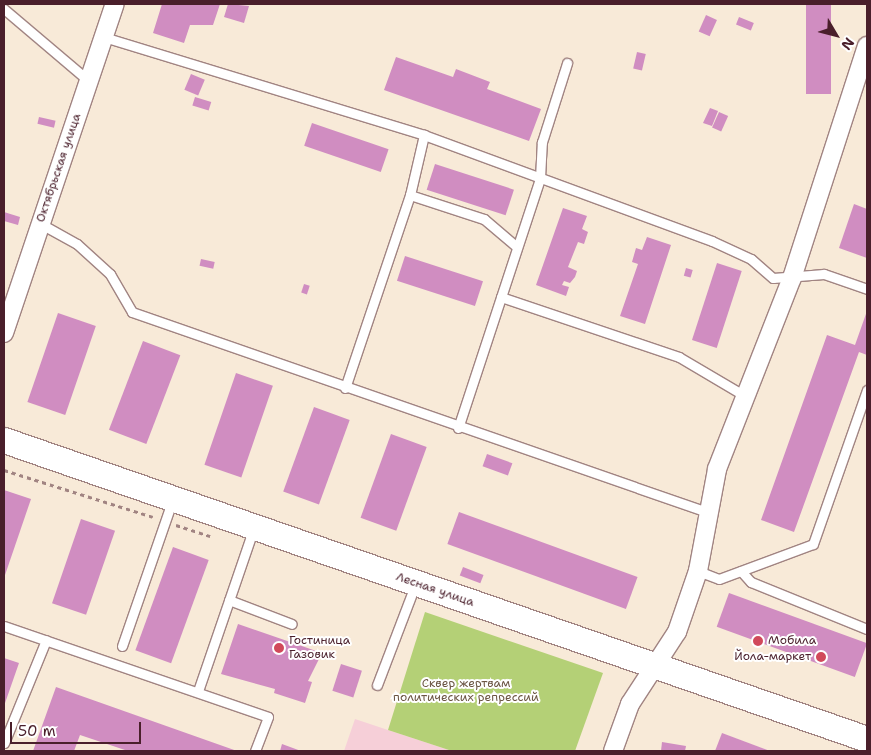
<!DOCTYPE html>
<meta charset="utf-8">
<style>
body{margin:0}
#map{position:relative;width:871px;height:755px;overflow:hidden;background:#f8ead8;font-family:"Shantell Sans",sans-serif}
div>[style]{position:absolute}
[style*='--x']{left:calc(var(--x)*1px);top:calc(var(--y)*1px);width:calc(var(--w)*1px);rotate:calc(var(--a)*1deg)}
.built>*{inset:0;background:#f6cfd8}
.green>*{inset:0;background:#b4d076}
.building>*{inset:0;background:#d08dc1;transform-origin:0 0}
.path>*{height:3px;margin-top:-1.5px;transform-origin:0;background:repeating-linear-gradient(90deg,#a18482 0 4px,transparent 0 8px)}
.roads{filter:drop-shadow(1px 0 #a18482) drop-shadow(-1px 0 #a18482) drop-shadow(0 1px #a18482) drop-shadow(0 -1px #a18482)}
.lane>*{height:9px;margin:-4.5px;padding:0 4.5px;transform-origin:4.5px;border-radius:4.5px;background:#fff}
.street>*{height:18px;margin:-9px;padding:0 9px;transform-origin:9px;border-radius:9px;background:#fff}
.secondary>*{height:25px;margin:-12.5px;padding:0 12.5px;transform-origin:12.5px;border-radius:12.5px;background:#fff}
.dots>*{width:14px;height:14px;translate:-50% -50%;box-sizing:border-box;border:2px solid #fff;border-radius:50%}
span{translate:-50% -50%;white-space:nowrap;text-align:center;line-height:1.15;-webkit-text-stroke:4px #fff;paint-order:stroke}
.street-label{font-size:12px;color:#4a1f2b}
.poi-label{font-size:12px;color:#4a1f2b}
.left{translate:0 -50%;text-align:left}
.right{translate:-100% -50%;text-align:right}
.park-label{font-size:12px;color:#6a5442}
.frame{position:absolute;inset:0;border:5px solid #4a1f2b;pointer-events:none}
.north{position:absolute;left:811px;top:10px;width:50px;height:50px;-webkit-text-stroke:4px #fff;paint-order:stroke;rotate:127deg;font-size:14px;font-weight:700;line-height:20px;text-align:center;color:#4a1f2b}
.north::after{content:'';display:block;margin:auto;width:18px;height:22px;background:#4a1f2b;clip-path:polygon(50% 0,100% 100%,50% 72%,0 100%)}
.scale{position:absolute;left:10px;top:722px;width:131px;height:22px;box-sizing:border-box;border:2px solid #4a1f2b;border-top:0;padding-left:6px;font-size:15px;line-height:18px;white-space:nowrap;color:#4a1f2b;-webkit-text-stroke:4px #fff;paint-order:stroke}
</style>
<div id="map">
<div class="built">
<i style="clip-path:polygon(355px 719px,388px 730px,452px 751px,344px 751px)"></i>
</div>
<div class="green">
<i style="clip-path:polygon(425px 612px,603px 673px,575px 751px,452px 751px,388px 730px)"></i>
</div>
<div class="building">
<i style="clip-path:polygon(162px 4px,220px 4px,213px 25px,190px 25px,184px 43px,153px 33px)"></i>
<i style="clip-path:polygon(228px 4px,249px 6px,244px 23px,224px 17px)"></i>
<i style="left:806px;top:4px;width:25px;height:90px"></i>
<i style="left:706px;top:15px;width:12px;height:18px;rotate:24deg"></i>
<i style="left:739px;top:17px;width:16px;height:8px;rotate:22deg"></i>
<i style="left:637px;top:52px;width:9px;height:17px;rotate:13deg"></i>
<i style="clip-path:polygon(396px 57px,453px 77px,456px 69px,490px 82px,487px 89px,541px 109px,529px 141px,384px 90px)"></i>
<i style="left:191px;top:74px;width:15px;height:17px;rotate:23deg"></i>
<i style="left:195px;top:97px;width:17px;height:9px;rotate:17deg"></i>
<i style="clip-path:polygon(710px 108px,718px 111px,712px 126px,703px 123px)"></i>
<i style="left:719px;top:112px;width:10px;height:17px;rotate:24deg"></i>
<i style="left:39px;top:117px;width:17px;height:7px;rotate:13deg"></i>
<i style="left:312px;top:123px;width:81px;height:24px;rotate:19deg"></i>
<i style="left:435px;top:164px;width:83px;height:27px;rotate:18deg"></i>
<i style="clip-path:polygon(854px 204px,867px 209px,867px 258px,839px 248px)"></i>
<i style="clip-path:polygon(563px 208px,587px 216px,582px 229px,588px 232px,584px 244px,578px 242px,568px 267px,577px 271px,575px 277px,570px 283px,564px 281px,562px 285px,569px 287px,566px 296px,536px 285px)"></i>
<i style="clip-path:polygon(4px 212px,20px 217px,18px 225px,4px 221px)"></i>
<i style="clip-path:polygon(647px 237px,671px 245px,645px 324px,620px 316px,638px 264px,632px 262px,636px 248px,642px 250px)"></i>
<i style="left:405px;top:256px;width:82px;height:26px;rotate:18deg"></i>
<i style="left:201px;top:259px;width:14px;height:7px;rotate:12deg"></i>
<i style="left:717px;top:263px;width:26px;height:81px;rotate:18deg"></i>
<i style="left:686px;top:268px;width:7px;height:8px;rotate:16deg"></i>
<i style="left:304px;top:284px;width:6px;height:9px;rotate:18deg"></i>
<i style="clip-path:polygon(867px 311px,867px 355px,859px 352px,794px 532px,761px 520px,827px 335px,855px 345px)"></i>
<i style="left:58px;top:313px;width:40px;height:94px;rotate:19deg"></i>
<i style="left:143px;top:341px;width:40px;height:95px;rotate:21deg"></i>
<i style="left:236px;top:373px;width:39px;height:97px;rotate:19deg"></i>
<i style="left:314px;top:407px;width:38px;height:90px;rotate:20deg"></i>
<i style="left:391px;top:434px;width:38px;height:89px;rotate:20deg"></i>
<i style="left:487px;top:454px;width:27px;height:13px;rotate:20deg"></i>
<i style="clip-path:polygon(4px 490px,31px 499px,4px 578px)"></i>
<i style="left:459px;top:512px;width:190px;height:34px;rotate:20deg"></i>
<i style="left:81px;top:519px;width:36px;height:89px;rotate:19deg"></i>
<i style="left:173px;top:547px;width:38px;height:110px;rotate:20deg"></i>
<i style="left:463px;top:567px;width:22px;height:9px;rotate:21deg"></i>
<i style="left:729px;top:593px;width:147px;height:36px;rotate:20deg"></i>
<i style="clip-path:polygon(238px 624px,322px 653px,308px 681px,312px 682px,305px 703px,274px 693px,275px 689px,221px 674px)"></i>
<i style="clip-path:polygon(4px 658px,19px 663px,4px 706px)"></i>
<i style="left:341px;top:664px;width:22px;height:28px;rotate:18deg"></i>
<i style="clip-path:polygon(56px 687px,237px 751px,128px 751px,80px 735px,74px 751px,33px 751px)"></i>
<i style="clip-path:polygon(722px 733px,770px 751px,715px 751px)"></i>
<i style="clip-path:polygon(662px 742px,686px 746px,685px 751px,661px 751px)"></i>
<i style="clip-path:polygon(282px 744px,301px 751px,280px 751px)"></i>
</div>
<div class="path">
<i style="--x:4;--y:470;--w:156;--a:17.5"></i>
<i style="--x:176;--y:525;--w:36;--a:18"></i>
</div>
<div class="roads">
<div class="lane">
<i style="--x:4;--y:9;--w:111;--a:40.3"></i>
<i style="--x:104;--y:37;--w:335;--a:17"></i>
<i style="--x:424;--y:135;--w:307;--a:20.2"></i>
<i style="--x:712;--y:241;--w:43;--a:24.8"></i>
<i style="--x:751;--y:259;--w:29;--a:41"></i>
<i style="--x:773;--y:278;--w:51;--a:-4.5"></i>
<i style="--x:824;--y:274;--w:46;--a:19.2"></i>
<i style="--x:410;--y:195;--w:78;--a:18"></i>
<i style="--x:484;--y:219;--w:43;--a:40.3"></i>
<i style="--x:41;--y:224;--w:41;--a:29.1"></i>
<i style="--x:77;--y:244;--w:45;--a:42.3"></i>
<i style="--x:110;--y:274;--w:44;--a:59.9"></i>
<i style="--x:132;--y:312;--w:612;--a:19.18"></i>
<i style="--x:501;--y:297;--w:188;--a:18.6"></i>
<i style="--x:679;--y:357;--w:77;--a:30.6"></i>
<i style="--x:345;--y:388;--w:204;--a:-71.4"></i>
<i style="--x:410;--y:195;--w:62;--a:-76.9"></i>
<i style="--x:458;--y:428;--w:263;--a:-71.8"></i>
<i style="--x:540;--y:178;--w:36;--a:-87"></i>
<i style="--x:542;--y:142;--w:83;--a:-72.4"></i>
<i style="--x:698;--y:571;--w:22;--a:21"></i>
<i style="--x:719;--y:579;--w:100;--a:-20.4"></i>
<i style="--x:813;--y:544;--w:163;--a:-70.7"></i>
<i style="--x:741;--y:571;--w:15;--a:48"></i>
<i style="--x:751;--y:582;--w:125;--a:22.1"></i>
<i style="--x:229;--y:600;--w:67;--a:20.9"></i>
<i style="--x:4;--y:626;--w:279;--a:19"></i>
<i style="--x:268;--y:717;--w:36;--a:111"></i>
<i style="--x:122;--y:646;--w:156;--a:-70.9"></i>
<i style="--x:377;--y:685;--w:109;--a:-69.1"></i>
<i style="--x:198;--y:691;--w:173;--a:-71.1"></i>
<i style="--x:4;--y:743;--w:111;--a:-67.8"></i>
</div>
<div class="street">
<i style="--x:4;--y:333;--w:347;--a:-71.4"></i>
<i style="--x:613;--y:751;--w:50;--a:-70.1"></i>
<i style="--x:630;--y:704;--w:86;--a:-56.9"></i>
<i style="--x:677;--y:632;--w:65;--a:-71"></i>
<i style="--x:698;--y:571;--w:104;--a:-79.4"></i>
<i style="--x:717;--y:469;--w:205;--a:-68.6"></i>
<i style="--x:792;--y:278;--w:244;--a:-72.1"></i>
</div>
<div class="secondary">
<i style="--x:4;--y:440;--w:913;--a:19.11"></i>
</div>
</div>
<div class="dots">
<i style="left:758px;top:641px;background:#d1495b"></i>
<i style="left:279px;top:648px;background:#d1495b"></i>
<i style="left:821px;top:657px;background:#d1495b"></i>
</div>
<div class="street-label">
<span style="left:59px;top:168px;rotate:-71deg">Октябрьская улица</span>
<span style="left:435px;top:590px;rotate:19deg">Лесная улица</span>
</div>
<div class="poi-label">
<span class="left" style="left:289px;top:648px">Гостиница<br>Газовик</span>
<span class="left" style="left:768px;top:641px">Мобила</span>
<span class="right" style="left:811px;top:657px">Йола-маркет</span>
</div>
<div class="park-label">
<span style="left:466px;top:691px">Cквер жертвам<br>политических репрессий</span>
</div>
<div class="frame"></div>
<div class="north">N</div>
<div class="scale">50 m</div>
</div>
